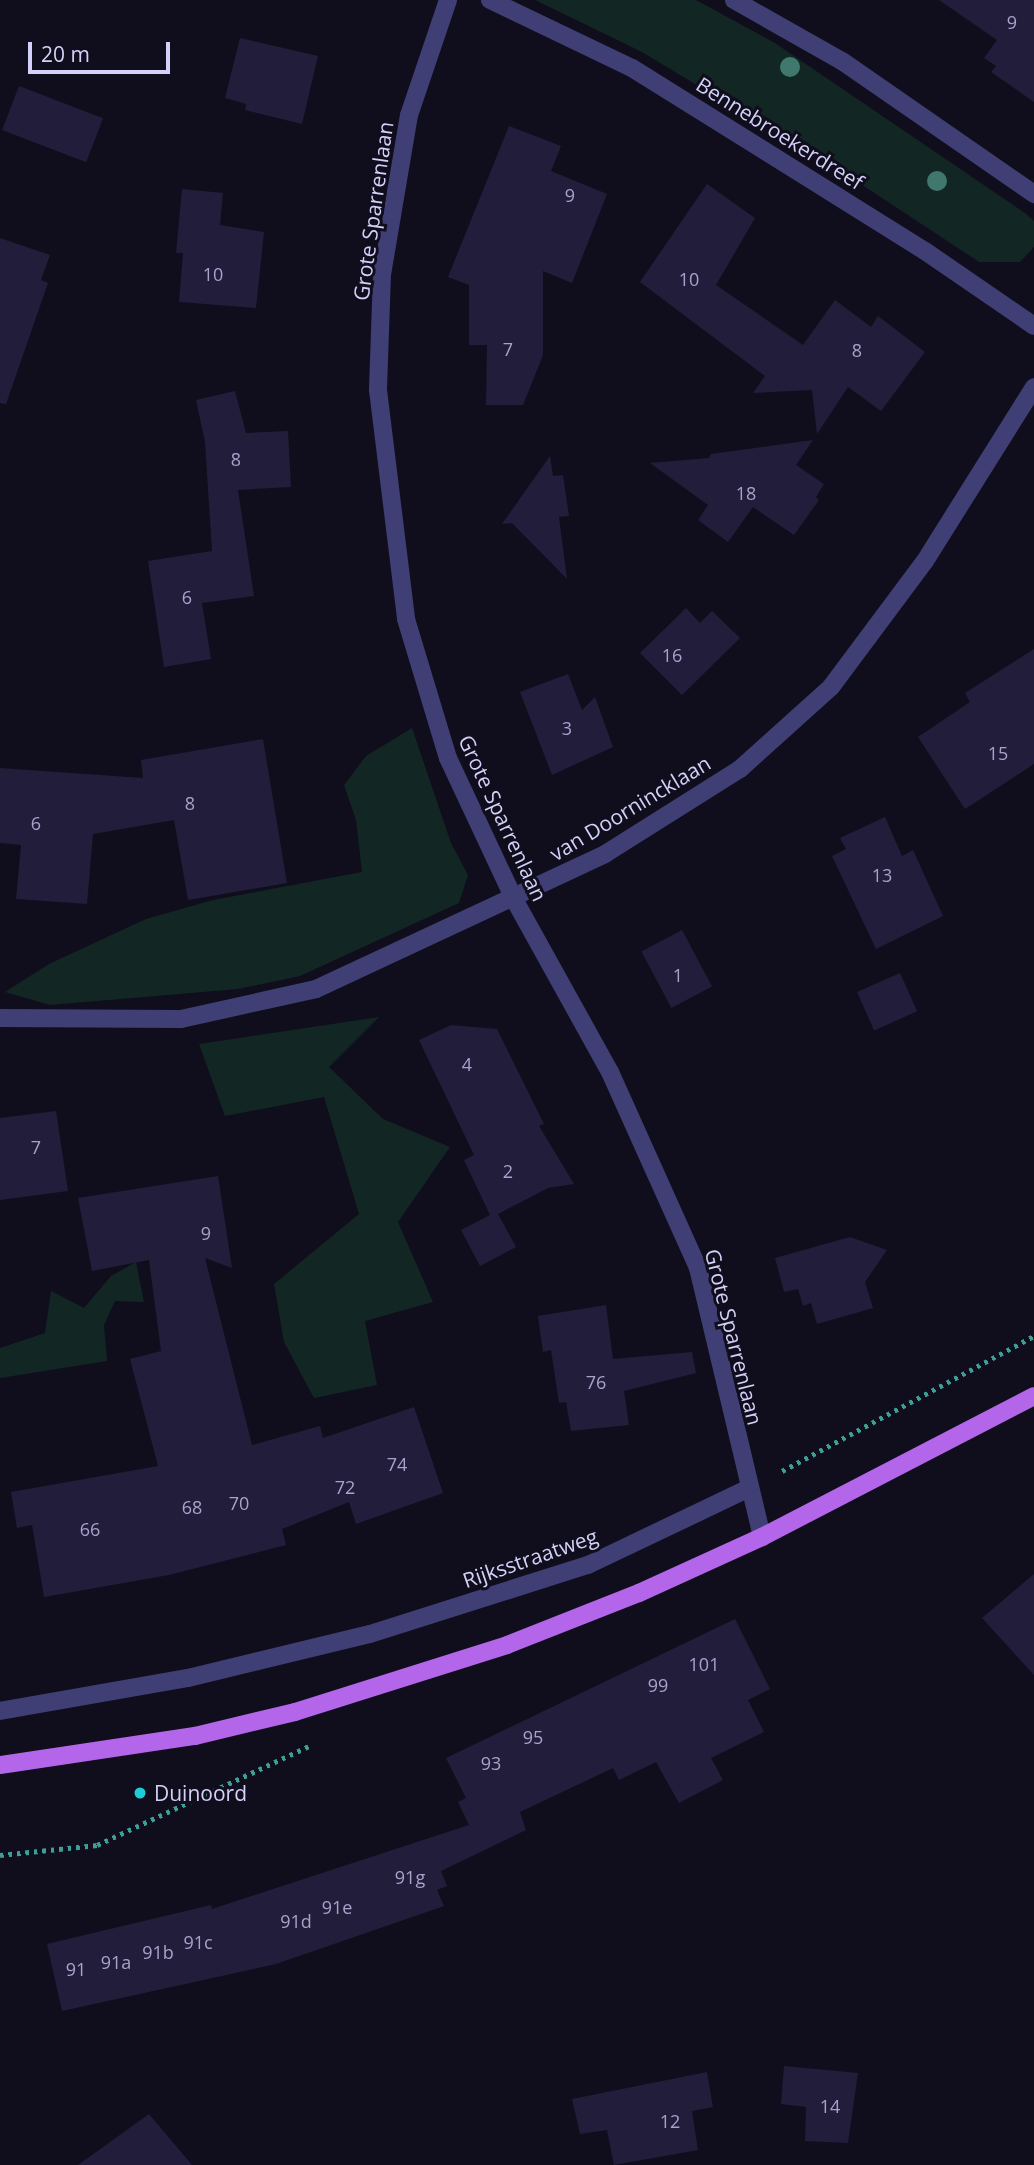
<!DOCTYPE html>
<style>
body{margin:0}
#map{position:relative;width:1034px;height:2165px;overflow:hidden;background:#100e1c;font-family:"Open Sans",sans-serif}
div>[style]{position:absolute}
[style*='--x']{left:calc(var(--x)*1px);top:calc(var(--y)*1px);width:calc(var(--w)*1px);rotate:calc(var(--a)*1deg)}
.green>*{inset:0;background:#122624}
.building>*{inset:0;background:#221d3b;transform-origin:0 0}
.path>*{height:4.5px;margin-top:-2.25px;transform-origin:0;background:repeating-linear-gradient(90deg,#3da096 0 3.5px,transparent 0 8.5px)}
.street>*{height:18px;margin:-9px;padding:0 9px;transform-origin:9px;border-radius:9px;background:#3f3f75}
.primary>*{height:18px;margin:-9px;padding:0 9px;transform-origin:9px;border-radius:9px;background:#b366ea}
.trees>*{width:20px;height:20px;margin:-10px;border-radius:50%;background:#40786d}
.dots>*{width:19px;height:19px;translate:-50% -50%;box-sizing:border-box;border:4px solid #100e1c;border-radius:50%}
span{translate:-50% -50%;white-space:nowrap;text-align:center;line-height:1.15;-webkit-text-stroke:6px #100e1c;paint-order:stroke}
.number-label{font-size:18px;color:#a7a3ca}
.number-label span{-webkit-text-stroke-width:0}
.street-label{font-size:21px;color:#d3d0f9}
.poi-label{font-size:21px;color:#d3d0f9}
.left{translate:0 -50%;text-align:left}
.scale{position:absolute;left:28px;top:42px;width:142px;height:32px;box-sizing:border-box;border:4px solid #d3d0f9;border-top:0;padding-left:9px;font-size:21px;line-height:24px;white-space:nowrap;color:#d3d0f9;-webkit-text-stroke:5px #100e1c;paint-order:stroke}
</style>
<div id="map">
<div class="green">
<i style="clip-path:polygon(535px 0,696px 0,775px 43px,1025px 213px,1034px 221px,1034px 247px,1020px 262px,979px 262px,870px 190px,642px 52px)"></i>
<i style="clip-path:polygon(412px 728px,451px 843px,468px 875px,459px 903px,300px 976px,238px 989px,50px 1005px,5px 992px,49px 964px,146px 919px,213px 900px,362px 872px,356px 820px,344px 785px,366px 756px)"></i>
<i style="clip-path:polygon(379px 1017px,329px 1067px,383px 1119px,450px 1147px,398px 1222px,433px 1302px,365px 1321px,377px 1385px,314px 1398px,284px 1342px,274px 1284px,359px 1214px,324px 1097px,225px 1116px,199px 1044px)"></i>
<i style="clip-path:polygon(136px 1262px,144px 1302px,115px 1301px,104px 1325px,107px 1361px,0 1378px,0 1348px,45px 1333px,51px 1291px,84px 1308px,111px 1276px)"></i>
</div>
<div class="building">
<i style="clip-path:polygon(939px 0,1034px 0,1034px 102px,991px 72px,996px 66px,984px 58px,997px 40px)"></i>
<i style="clip-path:polygon(240px 38px,318px 56px,302px 124px,245px 110px,246px 104px,225px 98px)"></i>
<i style="left:19px;top:86px;width:90px;height:47px;rotate:21deg"></i>
<i style="clip-path:polygon(509px 126px,561px 146px,551px 171px,607px 194px,572px 283px,543px 271px,543px 355px,523px 405px,486px 405px,487px 345px,469px 345px,469px 285px,448px 277px)"></i>
<i style="clip-path:polygon(707px 184px,755px 218px,716px 285px,803px 345px,835px 300px,871px 327px,878px 316px,925px 352px,881px 411px,848px 387px,817px 434px,812px 390px,753px 393px,765px 376px,640px 282px)"></i>
<i style="clip-path:polygon(182px 189px,223px 193px,220px 225px,264px 232px,256px 308px,179px 302px,183px 253px,176px 253px)"></i>
<i style="clip-path:polygon(0 238px,50px 255px,41px 280px,48px 283px,6px 404px,0 403px)"></i>
<i style="clip-path:polygon(235px 391px,246px 433px,288px 431px,291px 487px,238px 490px,254px 596px,202px 603px,211px 659px,164px 667px,148px 561px,212px 551px,205px 442px,196px 400px)"></i>
<i style="clip-path:polygon(813px 440px,796px 465px,824px 484px,816px 497px,819px 500px,794px 535px,753px 507px,728px 542px,698px 520px,708px 505px,650px 463px,709px 458px,711px 454px)"></i>
<i style="clip-path:polygon(550px 456px,553px 476px,563px 475px,569px 516px,559px 517px,567px 579px,512px 523px,502px 524px)"></i>
<i style="clip-path:polygon(686px 608px,700px 623px,712px 611px,740px 638px,682px 695px,640px 653px)"></i>
<i style="clip-path:polygon(1034px 649px,1034px 764px,965px 809px,918px 737px,970px 702px,965px 693px)"></i>
<i style="clip-path:polygon(568px 674px,582px 710px,595px 697px,613px 747px,552px 775px,520px 692px)"></i>
<i style="clip-path:polygon(263px 739px,287px 883px,188px 900px,174px 820px,93px 834px,87px 904px,16px 899px,21px 845px,0 843px,0 768px,143px 778px,141px 760px)"></i>
<i style="clip-path:polygon(885px 817px,902px 856px,913px 850px,943px 916px,876px 949px,832px 856px,846px 849px,840px 838px)"></i>
<i style="left:682px;top:930px;width:64px;height:46px;rotate:62deg"></i>
<i style="left:900px;top:973px;width:42px;height:47px;rotate:66deg"></i>
<i style="clip-path:polygon(451px 1025px,497px 1029px,544px 1124px,539px 1126px,574px 1184px,548px 1188px,498px 1214px,516px 1247px,480px 1266px,461px 1230px,490px 1215px,464px 1160px,474px 1155px,419px 1040px)"></i>
<i style="clip-path:polygon(56px 1111px,68px 1191px,0 1200px,0 1118px)"></i>
<i style="clip-path:polygon(218px 1176px,232px 1268px,205px 1258px,252px 1445px,320px 1426px,323px 1438px,414px 1407px,443px 1493px,356px 1524px,349px 1502px,282px 1529px,286px 1545px,169px 1575px,44px 1597px,32px 1525px,17px 1528px,11px 1492px,158px 1466px,130px 1359px,161px 1351px,149px 1260px,92px 1271px,78px 1198px)"></i>
<i style="clip-path:polygon(850px 1237px,887px 1250px,865px 1282px,873px 1308px,817px 1324px,811px 1303px,803px 1306px,798px 1289px,784px 1292px,775px 1258px)"></i>
<i style="clip-path:polygon(606px 1305px,613px 1359px,692px 1352px,696px 1373px,624px 1391px,629px 1425px,571px 1431px,566px 1402px,559px 1403px,551px 1350px,543px 1352px,538px 1316px)"></i>
<i style="clip-path:polygon(1034px 1574px,1034px 1675px,982px 1618px)"></i>
<i style="clip-path:polygon(735px 1619px,770px 1689px,748px 1700px,764px 1732px,711px 1758px,723px 1780px,679px 1803px,656px 1762px,619px 1780px,613px 1768px,520px 1812px,526px 1830px,441px 1871px,447px 1886px,437px 1890px,444px 1906px,276px 1964px,62px 2011px,47px 1944px,211px 1905px,212px 1909px,469px 1825px,458px 1802px,466px 1798px,446px 1758px)"></i>
<i style="clip-path:polygon(784px 2066px,858px 2073px,848px 2143px,805px 2141px,806px 2107px,781px 2104px)"></i>
<i style="clip-path:polygon(707px 2072px,713px 2107px,692px 2111px,698px 2150px,614px 2165px,607px 2130px,580px 2134px,572px 2099px)"></i>
<i style="clip-path:polygon(149px 2114px,192px 2165px,78px 2165px)"></i>
</div>
<div class="path">
<i style="--x:782;--y:1471;--w:286;--a:-28.2"></i>
<i style="--x:0;--y:1855;--w:98;--a:-5.9"></i>
<i style="--x:97;--y:1845;--w:234;--a:-25"></i>
</div>
<div class="street">
<i style="--x:448;--y:0;--w:121;--a:108.7"></i>
<i style="--x:409;--y:115;--w:161;--a:99.6"></i>
<i style="--x:382;--y:274;--w:116;--a:92"></i>
<i style="--x:378;--y:390;--w:231;--a:83"></i>
<i style="--x:406;--y:619;--w:145;--a:73.2"></i>
<i style="--x:448;--y:758;--w:156;--a:64.9"></i>
<i style="--x:514;--y:899;--w:198;--a:61"></i>
<i style="--x:610;--y:1072;--w:215;--a:65.8"></i>
<i style="--x:698;--y:1268;--w:277;--a:76.6"></i>
<i style="--x:490;--y:0;--w:157;--a:25.6"></i>
<i style="--x:632;--y:68;--w:345;--a:32"></i>
<i style="--x:925;--y:251;--w:132;--a:34.5"></i>
<i style="--x:734;--y:0;--w:124;--a:29.5"></i>
<i style="--x:842;--y:61;--w:234;--a:34.7"></i>
<i style="--x:0;--y:1018;--w:181;--a:0.3"></i>
<i style="--x:181;--y:1019;--w:138;--a:-12.5"></i>
<i style="--x:316;--y:989;--w:319;--a:-25"></i>
<i style="--x:605;--y:854;--w:160;--a:-32.2"></i>
<i style="--x:740;--y:769;--w:122;--a:-42"></i>
<i style="--x:831;--y:687;--w:157;--a:-53.3"></i>
<i style="--x:925;--y:561;--w:205;--a:-57.9"></i>
<i style="--x:0;--y:1711;--w:191;--a:-10"></i>
<i style="--x:188;--y:1678;--w:187;--a:-13.6"></i>
<i style="--x:370;--y:1634;--w:229;--a:-17.6"></i>
<i style="--x:588;--y:1565;--w:176;--a:-25.5"></i>
</div>
<div class="primary">
<i style="--x:0;--y:1765;--w:197;--a:-8.5"></i>
<i style="--x:195;--y:1736;--w:103;--a:-13.5"></i>
<i style="--x:295;--y:1712;--w:222;--a:-17.5"></i>
<i style="--x:507;--y:1645;--w:142;--a:-21.5"></i>
<i style="--x:639;--y:1593;--w:135;--a:-24.5"></i>
<i style="--x:762;--y:1537;--w:306;--a:-27.4"></i>
</div>
<div class="trees">
<i style="left:790px;top:67px"></i>
<i style="left:937px;top:181px"></i>
</div>
<div class="dots">
<i style="left:140px;top:1793px;background:#1dccd7"></i>
</div>
<div class="number-label">
<span style="left:1012px;top:22px">9</span>
<span style="left:570px;top:195px">9</span>
<span style="left:213px;top:274px">10</span>
<span style="left:689px;top:279px">10</span>
<span style="left:508px;top:349px">7</span>
<span style="left:857px;top:350px">8</span>
<span style="left:236px;top:459px">8</span>
<span style="left:746px;top:493px">18</span>
<span style="left:187px;top:597px">6</span>
<span style="left:672px;top:655px">16</span>
<span style="left:567px;top:728px">3</span>
<span style="left:998px;top:753px">15</span>
<span style="left:190px;top:803px">8</span>
<span style="left:36px;top:823px">6</span>
<span style="left:882px;top:875px">13</span>
<span style="left:678px;top:975px">1</span>
<span style="left:467px;top:1064px">4</span>
<span style="left:36px;top:1147px">7</span>
<span style="left:508px;top:1171px">2</span>
<span style="left:206px;top:1233px">9</span>
<span style="left:596px;top:1382px">76</span>
<span style="left:397px;top:1464px">74</span>
<span style="left:345px;top:1487px">72</span>
<span style="left:239px;top:1503px">70</span>
<span style="left:192px;top:1507px">68</span>
<span style="left:90px;top:1529px">66</span>
<span style="left:704px;top:1664px">101</span>
<span style="left:658px;top:1685px">99</span>
<span style="left:533px;top:1737px">95</span>
<span style="left:491px;top:1763px">93</span>
<span style="left:410px;top:1877px">91g</span>
<span style="left:337px;top:1907px">91e</span>
<span style="left:296px;top:1921px">91d</span>
<span style="left:198px;top:1942px">91c</span>
<span style="left:158px;top:1952px">91b</span>
<span style="left:116px;top:1962px">91a</span>
<span style="left:76px;top:1969px">91</span>
<span style="left:830px;top:2106px">14</span>
<span style="left:670px;top:2121px">12</span>
</div>
<div class="street-label">
<span style="left:780px;top:133px;rotate:32deg">Bennebroekerdreef</span>
<span style="left:373px;top:211px;rotate:-82deg">Grote Sparrenlaan</span>
<span style="left:630px;top:808px;rotate:-31deg">van Doornincklaan</span>
<span style="left:503px;top:818px;rotate:65deg">Grote Sparrenlaan</span>
<span style="left:734px;top:1337px;rotate:76deg">Grote Sparrenlaan</span>
<span style="left:530px;top:1558px;rotate:-19deg">Rijksstraatweg</span>
</div>
<div class="poi-label">
<span class="left" style="left:154px;top:1793px">Duinoord</span>
</div>
<div class="scale">20 m</div>
</div>
